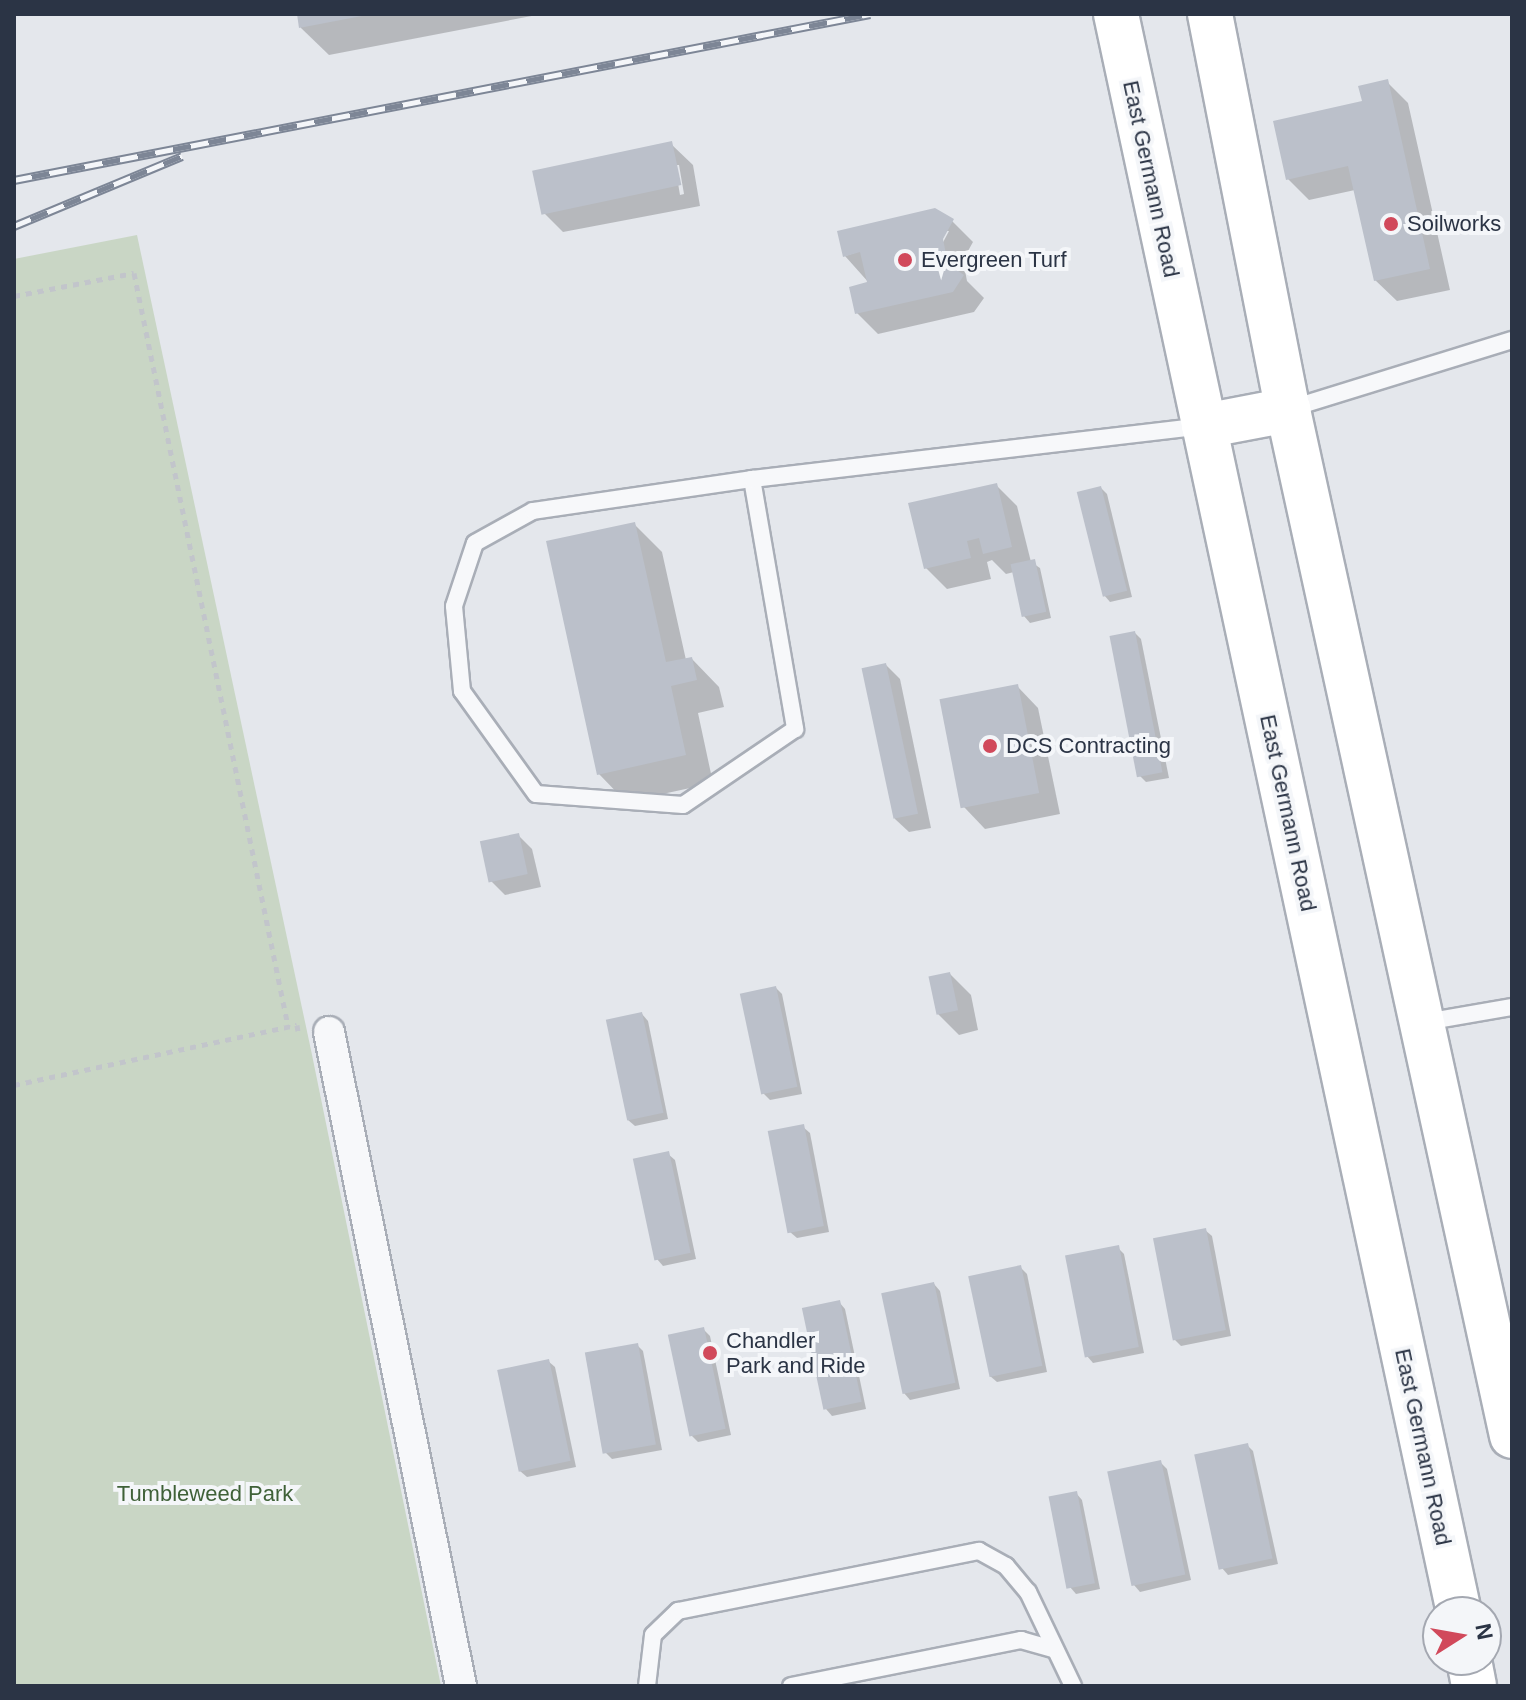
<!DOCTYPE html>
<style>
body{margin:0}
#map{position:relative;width:1526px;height:1700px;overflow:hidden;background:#e4e7ec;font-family:Arial,sans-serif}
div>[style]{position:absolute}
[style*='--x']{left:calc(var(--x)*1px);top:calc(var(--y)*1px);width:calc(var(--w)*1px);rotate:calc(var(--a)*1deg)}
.green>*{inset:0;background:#c9d6c5}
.shadow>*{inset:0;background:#0003}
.building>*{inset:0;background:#bbc0ca;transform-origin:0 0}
.path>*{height:5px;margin-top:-2.5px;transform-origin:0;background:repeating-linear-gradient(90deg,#c2c5cb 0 6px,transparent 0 12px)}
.roads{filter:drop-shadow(2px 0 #a9aeb7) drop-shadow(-2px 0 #a9aeb7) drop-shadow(0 2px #a9aeb7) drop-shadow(0 -2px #a9aeb7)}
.lane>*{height:16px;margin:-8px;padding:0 8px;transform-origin:8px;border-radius:8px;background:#f7f8fa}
.street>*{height:30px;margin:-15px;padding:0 15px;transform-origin:15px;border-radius:15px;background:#f7f8fa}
.secondary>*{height:44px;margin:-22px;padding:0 22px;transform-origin:22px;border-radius:22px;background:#fff}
.rail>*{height:9px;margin-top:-4.5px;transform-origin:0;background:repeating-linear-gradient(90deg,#f4f6f9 0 18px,#7d8696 0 36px);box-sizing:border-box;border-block:2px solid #7d8696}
.dots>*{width:22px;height:22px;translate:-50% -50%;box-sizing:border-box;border:4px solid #f4f6f9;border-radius:50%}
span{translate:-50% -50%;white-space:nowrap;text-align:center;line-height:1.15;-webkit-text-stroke:8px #f4f6f9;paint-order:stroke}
.street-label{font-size:22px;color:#2b3445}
.poi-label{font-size:22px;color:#2b3445}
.left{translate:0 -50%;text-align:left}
.park-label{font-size:22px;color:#3f6138}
.frame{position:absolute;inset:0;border:16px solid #2b3445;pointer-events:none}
.north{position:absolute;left:1422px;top:1596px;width:80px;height:80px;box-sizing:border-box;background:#f4f6f9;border:2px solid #a4a8b1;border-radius:50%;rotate:79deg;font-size:22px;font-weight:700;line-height:32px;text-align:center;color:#2b3445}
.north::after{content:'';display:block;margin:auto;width:28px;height:36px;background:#d1495b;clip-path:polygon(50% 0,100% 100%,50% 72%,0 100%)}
</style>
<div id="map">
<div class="green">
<i style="clip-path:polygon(137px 235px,311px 1050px,441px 1686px,14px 1686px,14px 259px)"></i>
</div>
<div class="shadow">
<i style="clip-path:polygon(299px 14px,542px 14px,329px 55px,301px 28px)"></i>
<i style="clip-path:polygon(1387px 82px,1408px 103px,1450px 290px,1397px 301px,1375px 280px,1355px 190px,1309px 200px,1288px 179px)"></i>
<i style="clip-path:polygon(evenodd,671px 144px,693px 165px,700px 206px,563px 232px,542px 211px,671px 144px,675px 165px,679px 165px,684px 194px,680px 195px,675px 165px)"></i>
<i style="clip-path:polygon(evenodd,952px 221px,973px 242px,963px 260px,967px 281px,984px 298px,974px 312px,878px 334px,857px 313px,870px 284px,845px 256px,952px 221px,945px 231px,949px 231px,940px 248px,945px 231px)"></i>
<i style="clip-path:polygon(996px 485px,1017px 506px,1031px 562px,1040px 568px,1051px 618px,1030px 623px,1024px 616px,1014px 572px,1006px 574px,992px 560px,987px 562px,991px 579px,947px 589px,926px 568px)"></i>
<i style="clip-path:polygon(1101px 488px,1107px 494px,1132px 597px,1110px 602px,1104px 595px)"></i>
<i style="clip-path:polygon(634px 524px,662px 552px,686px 660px,692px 659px,719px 687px,724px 707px,698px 713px,713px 783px,626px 802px,599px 774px)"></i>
<i style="clip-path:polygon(1135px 633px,1141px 639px,1169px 778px,1146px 782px,1140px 776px)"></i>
<i style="clip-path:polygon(886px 665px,900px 679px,931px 828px,909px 832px,895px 819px)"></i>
<i style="clip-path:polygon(1017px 686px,1038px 708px,1060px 814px,985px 829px,964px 807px)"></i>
<i style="clip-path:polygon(518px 835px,532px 849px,541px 887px,505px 895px,491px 881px)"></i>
<i style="clip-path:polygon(950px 974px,971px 995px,978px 1030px,959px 1035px,938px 1014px)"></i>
<i style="clip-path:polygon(776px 988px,782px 994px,802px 1094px,770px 1100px,763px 1093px)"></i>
<i style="clip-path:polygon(642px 1014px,648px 1021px,668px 1119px,635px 1126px,628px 1120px)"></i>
<i style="clip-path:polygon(803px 1127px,810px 1133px,829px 1232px,797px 1238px,790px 1232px)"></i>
<i style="clip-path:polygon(668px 1154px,675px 1160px,696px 1259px,663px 1266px,657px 1259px)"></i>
<i style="clip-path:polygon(1205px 1230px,1212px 1236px,1231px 1336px,1181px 1346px,1174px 1339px)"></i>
<i style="clip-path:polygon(1118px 1248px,1124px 1254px,1144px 1353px,1093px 1363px,1087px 1356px)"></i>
<i style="clip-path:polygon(1020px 1267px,1027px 1274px,1047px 1372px,997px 1382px,990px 1376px)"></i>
<i style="clip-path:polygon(934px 1284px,940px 1291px,960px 1389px,910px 1400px,904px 1393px)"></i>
<i style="clip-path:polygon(839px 1302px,845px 1309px,866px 1409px,832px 1416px,826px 1409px)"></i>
<i style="clip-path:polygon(704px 1330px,710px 1336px,731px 1435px,698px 1442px,692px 1436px)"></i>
<i style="clip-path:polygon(637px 1345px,643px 1351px,662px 1450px,612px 1459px,605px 1452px)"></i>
<i style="clip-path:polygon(548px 1361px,555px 1367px,576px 1467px,527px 1477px,520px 1471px)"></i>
<i style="clip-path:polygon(1247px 1445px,1253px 1451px,1278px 1564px,1228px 1575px,1222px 1568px)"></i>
<i style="clip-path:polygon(1161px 1463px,1167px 1469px,1191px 1580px,1140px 1592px,1134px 1585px)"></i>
<i style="clip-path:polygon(1076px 1493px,1082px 1500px,1100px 1589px,1076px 1594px,1070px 1587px)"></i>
</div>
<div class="building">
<i style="clip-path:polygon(297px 14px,366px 14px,367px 15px,299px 28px)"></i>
<i style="clip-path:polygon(1388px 79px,1430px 269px,1374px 281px,1348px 166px,1286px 180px,1273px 121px,1362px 101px,1358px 86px)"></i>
<i style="left:672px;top:141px;width:45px;height:143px;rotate:78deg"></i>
<i style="clip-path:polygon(935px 208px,954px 219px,943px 239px,948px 264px,964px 275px,953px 292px,855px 314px,849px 287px,867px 282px,860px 252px,843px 257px,837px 231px)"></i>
<i style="clip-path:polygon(997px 483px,1012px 547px,983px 554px,979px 538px,967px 541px,971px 558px,924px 569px,908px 503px)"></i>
<i style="left:1101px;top:486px;width:108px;height:25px;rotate:76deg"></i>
<i style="clip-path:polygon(635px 522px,666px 662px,692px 657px,697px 680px,671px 686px,686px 755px,597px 775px,546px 541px)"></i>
<i style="left:1035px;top:559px;width:54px;height:25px;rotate:78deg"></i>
<i style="left:1135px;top:631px;width:144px;height:26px;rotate:79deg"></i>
<i style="left:886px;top:663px;width:154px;height:25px;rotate:78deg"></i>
<i style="left:1018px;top:684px;width:111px;height:80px;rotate:79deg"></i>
<i style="left:519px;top:833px;width:42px;height:40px;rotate:78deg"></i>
<i style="left:950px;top:972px;width:39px;height:22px;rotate:78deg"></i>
<i style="left:776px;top:986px;width:103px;height:37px;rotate:78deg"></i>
<i style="left:642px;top:1012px;width:103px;height:37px;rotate:78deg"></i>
<i style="left:804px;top:1124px;width:104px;height:37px;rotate:79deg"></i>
<i style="left:669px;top:1151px;width:104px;height:37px;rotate:78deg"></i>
<i style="left:1206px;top:1228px;width:104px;height:54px;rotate:79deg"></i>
<i style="left:1119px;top:1245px;width:104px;height:55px;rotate:79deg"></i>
<i style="left:1021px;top:1265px;width:103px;height:54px;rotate:78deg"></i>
<i style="left:934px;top:1282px;width:103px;height:54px;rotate:78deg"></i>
<i style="left:840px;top:1300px;width:104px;height:39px;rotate:78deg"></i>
<i style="left:704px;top:1327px;width:104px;height:37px;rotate:78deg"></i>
<i style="left:638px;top:1343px;width:103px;height:54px;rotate:80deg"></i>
<i style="left:549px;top:1359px;width:104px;height:53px;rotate:78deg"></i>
<i style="left:1248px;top:1443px;width:118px;height:55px;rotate:78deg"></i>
<i style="left:1161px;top:1460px;width:117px;height:55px;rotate:78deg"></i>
<i style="left:1077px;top:1491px;width:94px;height:29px;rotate:79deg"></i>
</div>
<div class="path">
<i style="--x:14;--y:296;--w:122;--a:-10.9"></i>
<i style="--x:134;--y:273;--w:769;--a:78.44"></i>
<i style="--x:14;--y:1085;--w:289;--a:-12"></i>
<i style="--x:297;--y:1025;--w:6;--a:81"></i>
</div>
<div class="roads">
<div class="lane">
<i style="--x:1289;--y:409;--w:233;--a:-17.2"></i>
<i style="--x:752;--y:479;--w:254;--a:80.2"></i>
<i style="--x:795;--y:729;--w:135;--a:145.8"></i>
<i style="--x:683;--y:805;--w:147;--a:-175.7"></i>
<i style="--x:536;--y:794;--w:127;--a:-125.7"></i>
<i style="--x:462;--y:691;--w:85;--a:-95.4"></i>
<i style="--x:454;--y:606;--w:66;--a:-71.6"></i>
<i style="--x:475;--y:543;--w:66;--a:-28.9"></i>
<i style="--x:533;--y:511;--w:221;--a:-8.3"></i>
<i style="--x:752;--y:479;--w:453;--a:-6.7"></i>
<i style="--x:1425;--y:1022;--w:88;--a:-9.8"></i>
<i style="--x:647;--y:1686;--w:51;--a:-83.3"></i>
<i style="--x:653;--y:1635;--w:35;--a:-44"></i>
<i style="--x:678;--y:1611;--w:307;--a:-11.3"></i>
<i style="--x:979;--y:1551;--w:31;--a:29"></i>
<i style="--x:1006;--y:1566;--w:34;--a:50"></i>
<i style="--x:1028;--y:1592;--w:104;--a:64.4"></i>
<i style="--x:791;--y:1686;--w:235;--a:-11.3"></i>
<i style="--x:1021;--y:1640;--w:35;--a:16"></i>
</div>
<div class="street">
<i style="--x:329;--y:1032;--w:667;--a:78.59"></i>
</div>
<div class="secondary">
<i style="--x:1116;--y:14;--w:1634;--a:77.89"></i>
<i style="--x:1210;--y:14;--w:404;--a:78.9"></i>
<i style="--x:1288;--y:410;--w:1050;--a:77.68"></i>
<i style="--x:1204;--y:426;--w:86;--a:-10.8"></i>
<i style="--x:1469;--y:1660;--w:26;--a:79"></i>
</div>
</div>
<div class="rail">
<i style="--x:14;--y:180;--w:872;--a:-10.97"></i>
<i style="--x:14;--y:226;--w:182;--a:-22.6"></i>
</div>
<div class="dots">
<i style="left:1391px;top:224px;background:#d1495b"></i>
<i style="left:905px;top:260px;background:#d1495b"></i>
<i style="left:990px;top:746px;background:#d1495b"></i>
<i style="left:710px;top:1353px;background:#d1495b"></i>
</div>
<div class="street-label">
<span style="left:1151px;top:179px;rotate:78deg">East Germann Road</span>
<span style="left:1288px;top:813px;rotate:78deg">East Germann Road</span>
<span style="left:1423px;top:1447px;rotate:78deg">East Germann Road</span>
</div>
<div class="poi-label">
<span class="left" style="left:1407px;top:224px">Soilworks</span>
<span class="left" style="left:921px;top:260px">Evergreen Turf</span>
<span class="left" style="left:1006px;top:746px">DCS Contracting</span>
<span class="left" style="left:726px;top:1353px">Chandler<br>Park and Ride</span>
</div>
<div class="park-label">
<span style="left:205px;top:1494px">Tumbleweed Park</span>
</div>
<div class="frame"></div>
<div class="north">N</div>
</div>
